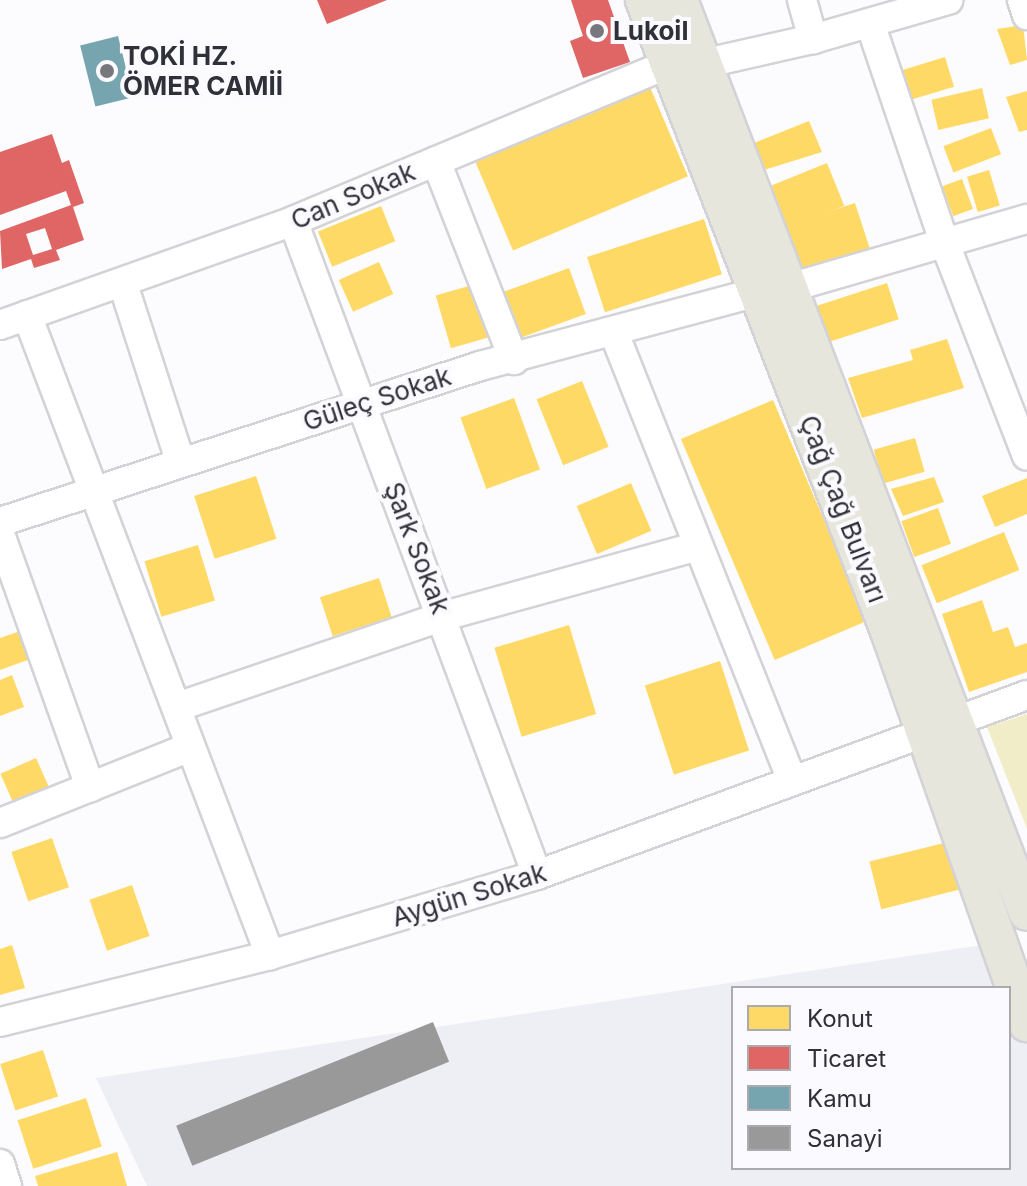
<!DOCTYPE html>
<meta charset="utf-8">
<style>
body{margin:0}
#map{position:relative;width:1027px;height:1186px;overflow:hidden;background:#fcfcfe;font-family:Inter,sans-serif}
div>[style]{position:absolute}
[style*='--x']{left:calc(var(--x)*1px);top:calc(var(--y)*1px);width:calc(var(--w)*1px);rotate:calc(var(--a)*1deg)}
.built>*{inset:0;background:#eeeef5}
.green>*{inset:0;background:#f2edc9}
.homes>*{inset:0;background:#ffd966;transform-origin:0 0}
.shops>*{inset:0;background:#e06666}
.public>*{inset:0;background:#76a5af;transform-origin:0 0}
.industry>*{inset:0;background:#999;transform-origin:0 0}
.roads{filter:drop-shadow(2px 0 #d3d2d7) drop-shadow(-2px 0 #d3d2d7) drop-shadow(0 2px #d3d2d7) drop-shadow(0 -2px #d3d2d7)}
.minor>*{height:28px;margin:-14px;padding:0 14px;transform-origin:14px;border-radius:14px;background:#fff}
.major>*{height:36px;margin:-18px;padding:0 18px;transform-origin:18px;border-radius:18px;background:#e7e6dd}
.dots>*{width:22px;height:22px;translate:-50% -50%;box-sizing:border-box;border:4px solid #fbfbff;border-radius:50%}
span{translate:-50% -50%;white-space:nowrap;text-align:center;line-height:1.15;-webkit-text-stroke:8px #fbfbff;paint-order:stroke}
.poi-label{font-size:26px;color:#303038;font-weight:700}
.left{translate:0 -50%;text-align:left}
.street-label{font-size:26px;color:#303038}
.legend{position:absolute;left:731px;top:986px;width:280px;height:184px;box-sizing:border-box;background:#fbfbff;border:2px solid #aaaaaf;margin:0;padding:10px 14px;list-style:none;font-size:24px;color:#303038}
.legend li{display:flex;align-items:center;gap:16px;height:40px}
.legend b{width:40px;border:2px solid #aaaaaf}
</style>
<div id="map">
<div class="built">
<i style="clip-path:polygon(evenodd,1009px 941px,1027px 990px,1027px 1186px,147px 1186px,96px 1078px,1009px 941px,733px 988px,1009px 988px,1009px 1168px,733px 1168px,733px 988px)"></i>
</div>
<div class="green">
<i style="clip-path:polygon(1027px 714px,1027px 829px,987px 727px)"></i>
</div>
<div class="homes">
<i style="clip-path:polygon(1023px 25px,1027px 60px,1010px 65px,997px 29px)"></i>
<i style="left:945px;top:57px;width:31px;height:46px;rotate:73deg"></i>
<i style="left:650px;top:87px;width:97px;height:190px;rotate:67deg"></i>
<i style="left:982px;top:88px;width:31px;height:52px;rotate:77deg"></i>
<i style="clip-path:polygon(1027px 91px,1027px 130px,1019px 132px,1006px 97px)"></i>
<i style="clip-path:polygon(809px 121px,822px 152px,764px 170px,754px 143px)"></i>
<i style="left:991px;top:128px;width:28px;height:51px;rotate:69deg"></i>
<i style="left:827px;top:163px;width:46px;height:64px;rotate:68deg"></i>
<i style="left:989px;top:170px;width:37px;height:23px;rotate:73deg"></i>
<i style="left:962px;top:179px;width:32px;height:21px;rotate:70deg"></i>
<i style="left:855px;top:203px;width:55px;height:74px;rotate:72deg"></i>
<i style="left:381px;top:206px;width:38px;height:68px;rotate:68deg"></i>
<i style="left:704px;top:219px;width:58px;height:123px;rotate:72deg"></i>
<i style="left:379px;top:262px;width:35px;height:44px;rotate:66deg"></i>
<i style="left:569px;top:268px;width:49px;height:75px;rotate:70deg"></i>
<i style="left:479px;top:283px;width:55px;height:45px;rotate:74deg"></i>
<i style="left:887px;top:283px;width:38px;height:76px;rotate:72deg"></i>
<i style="clip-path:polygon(947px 339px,964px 388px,862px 418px,848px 378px,913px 360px,910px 350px)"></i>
<i style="left:582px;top:381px;width:71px;height:49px;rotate:68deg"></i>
<i style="left:514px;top:398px;width:76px;height:57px;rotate:70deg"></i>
<i style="left:773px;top:400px;width:240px;height:100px;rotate:67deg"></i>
<i style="left:915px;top:438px;width:35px;height:43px;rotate:74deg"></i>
<i style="left:256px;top:476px;width:66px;height:65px;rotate:72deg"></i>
<i style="clip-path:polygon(934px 477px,944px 502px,903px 516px,891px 489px)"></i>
<i style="clip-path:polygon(1027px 478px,1027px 514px,995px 527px,982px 496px)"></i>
<i style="left:631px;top:483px;width:52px;height:59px;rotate:67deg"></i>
<i style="left:938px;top:508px;width:38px;height:39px;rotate:70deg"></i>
<i style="left:1004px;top:532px;width:41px;height:89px;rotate:68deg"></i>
<i style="left:198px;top:545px;width:58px;height:56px;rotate:73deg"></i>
<i style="left:379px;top:578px;width:41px;height:62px;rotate:72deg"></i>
<i style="clip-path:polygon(982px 600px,993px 632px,1008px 627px,1015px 647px,1027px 643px,1027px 672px,969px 692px,942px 614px)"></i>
<i style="left:569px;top:625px;width:93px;height:78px;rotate:73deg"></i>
<i style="clip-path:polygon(26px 629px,36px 657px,0 670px,0 638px)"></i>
<i style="left:720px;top:661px;width:94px;height:79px;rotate:72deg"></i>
<i style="clip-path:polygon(12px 675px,24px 707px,0 716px,0 680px)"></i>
<i style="left:36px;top:758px;width:37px;height:39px;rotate:66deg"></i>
<i style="left:52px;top:838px;width:52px;height:43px;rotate:71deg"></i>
<i style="left:948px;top:842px;width:49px;height:81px;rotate:76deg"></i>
<i style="left:132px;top:885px;width:54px;height:45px;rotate:71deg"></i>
<i style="clip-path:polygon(12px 945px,25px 988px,0 995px,0 949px)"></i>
<i style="left:43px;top:1050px;width:49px;height:45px;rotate:72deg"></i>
<i style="left:86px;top:1098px;width:51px;height:72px;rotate:72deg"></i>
<i style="clip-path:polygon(117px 1152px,127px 1186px,38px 1186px,35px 1176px)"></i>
</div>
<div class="shops">
<i style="clip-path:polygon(317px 0,387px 0,327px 24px)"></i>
<i style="clip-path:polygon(571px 0,608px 0,630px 62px,583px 78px,570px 41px,583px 36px)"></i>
<i style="clip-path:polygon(evenodd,52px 134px,62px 163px,69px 160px,84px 203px,73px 207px,84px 240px,56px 250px,60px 260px,34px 268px,31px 259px,2px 269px,0 231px,71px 205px,66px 191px,0 215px,0 152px,52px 134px,45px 228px,52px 249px,33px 255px,26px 234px,45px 228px)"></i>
</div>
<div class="public">
<i style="left:118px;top:36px;width:63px;height:39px;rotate:76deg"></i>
</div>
<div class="industry">
<i style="left:433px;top:1022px;width:43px;height:277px;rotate:68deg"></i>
</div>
<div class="roads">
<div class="minor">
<i style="--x:802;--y:0;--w:41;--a:74.2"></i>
<i style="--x:1022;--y:0;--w:16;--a:72"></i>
<i style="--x:870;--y:23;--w:230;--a:71.3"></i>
<i style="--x:944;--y:241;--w:230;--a:68.9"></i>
<i style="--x:436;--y:161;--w:214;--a:68.6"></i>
<i style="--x:293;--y:221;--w:698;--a:69.54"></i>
<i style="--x:123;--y:284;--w:186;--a:72.1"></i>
<i style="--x:789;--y:288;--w:248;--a:-16.2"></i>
<i style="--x:27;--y:315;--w:685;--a:69.21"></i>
<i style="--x:0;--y:325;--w:311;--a:-19.5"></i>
<i style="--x:293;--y:221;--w:407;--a:-22.7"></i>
<i style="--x:668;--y:64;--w:34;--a:0"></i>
<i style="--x:702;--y:64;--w:114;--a:-12.7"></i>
<i style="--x:813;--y:39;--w:141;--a:-16.1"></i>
<i style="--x:614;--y:333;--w:482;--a:68.3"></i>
<i style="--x:0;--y:522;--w:505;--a:-18"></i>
<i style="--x:480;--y:366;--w:289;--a:-14.9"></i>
<i style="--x:0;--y:534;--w:269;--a:70.4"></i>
<i style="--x:177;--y:707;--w:282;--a:-18.8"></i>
<i style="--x:444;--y:616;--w:263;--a:-15.4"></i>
<i style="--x:0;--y:823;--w:205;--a:-21.8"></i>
<i style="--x:0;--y:1022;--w:278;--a:-13.9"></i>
<i style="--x:270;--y:955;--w:279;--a:-16.7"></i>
<i style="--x:537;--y:875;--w:522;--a:-20.17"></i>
<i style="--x:0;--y:1164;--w:23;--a:72"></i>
</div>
<div class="major">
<i style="--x:644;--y:0;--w:677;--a:68.78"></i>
<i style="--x:889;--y:631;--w:416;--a:70.6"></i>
<i style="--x:679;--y:0;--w:976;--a:69.11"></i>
</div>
</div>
<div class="dots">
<i style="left:597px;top:31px;background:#77777d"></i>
<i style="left:107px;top:71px;background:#77777d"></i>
</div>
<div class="poi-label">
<span class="left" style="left:613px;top:31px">Lukoil</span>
<span class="left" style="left:123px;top:71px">TOKİ HZ.<br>ÖMER CAMİİ</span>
</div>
<div class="street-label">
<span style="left:353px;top:196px;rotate:-23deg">Can Sokak</span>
<span style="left:377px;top:399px;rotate:-18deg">Güleç Sokak</span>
<span style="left:843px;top:509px;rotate:69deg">Çağ Çağ Bulvarı</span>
<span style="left:417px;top:548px;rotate:69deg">Şark Sokak</span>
<span style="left:469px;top:895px;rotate:-17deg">Aygün Sokak</span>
</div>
<ul class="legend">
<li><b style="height:22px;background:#ffd966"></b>Konut</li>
<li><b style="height:22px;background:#e06666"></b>Ticaret</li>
<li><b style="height:22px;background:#76a5af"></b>Kamu</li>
<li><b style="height:22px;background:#999"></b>Sanayi</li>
</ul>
</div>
